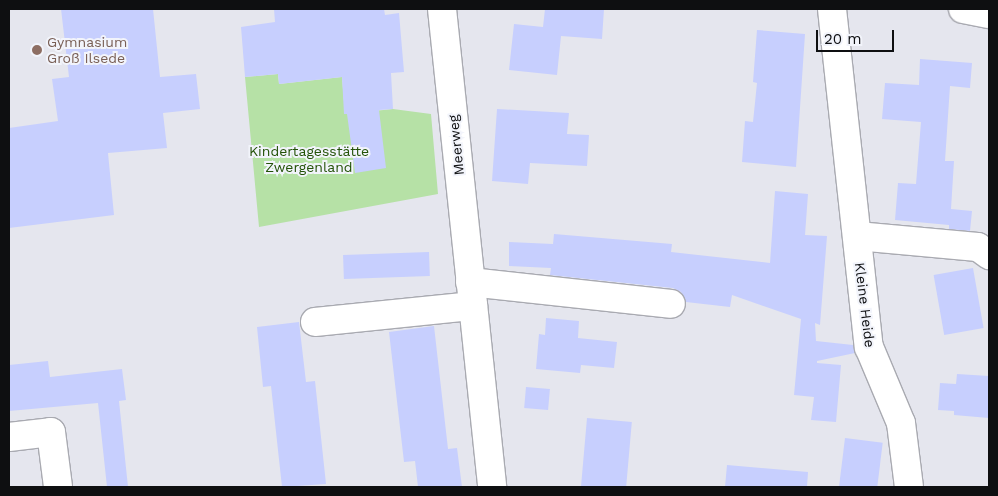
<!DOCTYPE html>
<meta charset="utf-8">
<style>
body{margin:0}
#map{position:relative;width:998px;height:496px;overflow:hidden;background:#e5e6ee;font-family:"Work Sans",sans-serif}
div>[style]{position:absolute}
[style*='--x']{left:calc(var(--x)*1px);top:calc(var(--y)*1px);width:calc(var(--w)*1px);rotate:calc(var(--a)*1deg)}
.green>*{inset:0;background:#b6e1a6}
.building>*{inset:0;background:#c7cffe;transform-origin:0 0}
.roads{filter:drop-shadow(1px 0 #a9aab1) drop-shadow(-1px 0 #a9aab1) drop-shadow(0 1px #a9aab1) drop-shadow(0 -1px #a9aab1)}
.minor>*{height:28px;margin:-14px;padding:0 14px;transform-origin:14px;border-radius:14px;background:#fff}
.dots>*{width:14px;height:14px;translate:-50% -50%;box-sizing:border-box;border:2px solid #f2f4fb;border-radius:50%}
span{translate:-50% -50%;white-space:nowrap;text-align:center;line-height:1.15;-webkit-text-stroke:4px #f2f4fb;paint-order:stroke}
.education-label{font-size:14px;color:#785e54}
.left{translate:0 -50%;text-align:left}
.street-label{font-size:14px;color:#0e0f11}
.park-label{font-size:14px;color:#235207}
.frame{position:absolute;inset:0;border:10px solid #0e0f11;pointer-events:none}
.scale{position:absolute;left:816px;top:30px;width:78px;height:22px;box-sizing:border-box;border:2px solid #0e0f11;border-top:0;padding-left:6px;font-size:15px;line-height:18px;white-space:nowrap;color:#0e0f11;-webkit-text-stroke:4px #f2f4fb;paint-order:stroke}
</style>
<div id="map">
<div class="green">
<i style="clip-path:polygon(278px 74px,279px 84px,342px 77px,345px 114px,393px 109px,431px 114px,438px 194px,259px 227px,245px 77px)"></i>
</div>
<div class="building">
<i style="clip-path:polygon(61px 9px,153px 9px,160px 77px,196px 74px,200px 109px,163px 113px,167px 148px,108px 153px,114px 215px,9px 228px,9px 128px,58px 121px,52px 79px,69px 77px)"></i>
<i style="clip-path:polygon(274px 9px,384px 9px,385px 15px,399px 13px,404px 72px,391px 73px,393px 109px,379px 110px,386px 168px,355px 173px,347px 114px,344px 114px,342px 77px,279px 84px,278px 74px,245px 77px,241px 27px,275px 22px)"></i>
<i style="clip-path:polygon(545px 9px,604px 9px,602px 39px,561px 36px,557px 75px,509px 70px,514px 24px,543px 27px)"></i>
<i style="clip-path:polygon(757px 30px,805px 34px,796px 167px,742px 162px,745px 121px,753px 122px,757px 83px,753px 82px)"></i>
<i style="clip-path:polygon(920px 59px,972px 63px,970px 88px,950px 86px,945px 161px,954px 161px,951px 209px,972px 211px,970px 231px,949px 229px,949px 225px,895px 220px,898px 183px,916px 184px,921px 122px,882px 119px,885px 83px,919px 85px)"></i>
<i style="clip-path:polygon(497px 109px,569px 113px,567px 134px,589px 135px,587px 166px,530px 163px,528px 184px,492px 181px)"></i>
<i style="clip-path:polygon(775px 191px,808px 194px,805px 235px,827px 236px,820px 325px,815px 323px,816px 341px,853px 345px,855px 353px,817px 361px,817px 363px,841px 365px,836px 422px,811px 420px,814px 397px,794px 395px,801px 319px,732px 295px,730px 307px,686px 302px,681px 292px,673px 288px,550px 275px,551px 268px,509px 266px,509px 242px,553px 244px,554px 234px,672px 244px,671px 252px,770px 263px)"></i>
<i style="left:429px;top:252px;width:24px;height:86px;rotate:88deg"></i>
<i style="left:973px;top:268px;width:61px;height:40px;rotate:80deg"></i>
<i style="clip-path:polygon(546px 318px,579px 321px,578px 338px,617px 342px,614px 368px,581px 365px,580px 373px,536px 369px,539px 334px,545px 335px)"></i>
<i style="clip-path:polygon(299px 322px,306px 382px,315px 381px,326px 484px,282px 487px,271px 386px,263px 387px,257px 327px)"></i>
<i style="clip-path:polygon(434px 326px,448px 449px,457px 448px,462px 487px,418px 487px,415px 461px,404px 462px,389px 332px)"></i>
<i style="clip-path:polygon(48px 361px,50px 377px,122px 369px,126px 400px,119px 401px,128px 487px,107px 487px,98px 403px,9px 411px,9px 365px)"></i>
<i style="clip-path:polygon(957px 374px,989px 376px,989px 418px,954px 415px,954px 411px,938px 410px,940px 383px,956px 384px)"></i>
<i style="left:526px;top:387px;width:24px;height:21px;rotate:5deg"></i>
<i style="left:587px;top:418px;width:45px;height:69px;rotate:5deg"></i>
<i style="left:845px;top:438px;width:38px;height:49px;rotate:7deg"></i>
<i style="clip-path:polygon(727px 465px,808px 472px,807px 487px,725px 487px)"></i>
</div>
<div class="roads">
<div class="minor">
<i style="--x:442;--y:9;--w:481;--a:84"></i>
<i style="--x:832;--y:9;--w:340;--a:83.8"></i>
<i style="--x:869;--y:347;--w:82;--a:67.2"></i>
<i style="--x:901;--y:423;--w:64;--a:82.9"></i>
<i style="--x:963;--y:9;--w:26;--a:11"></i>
<i style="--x:857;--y:236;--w:121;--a:5.2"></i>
<i style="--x:978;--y:247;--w:14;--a:36"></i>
<i style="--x:470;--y:282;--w:202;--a:6.2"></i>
<i style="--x:315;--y:322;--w:159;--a:-5.8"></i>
<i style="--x:9;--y:437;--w:42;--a:-6.8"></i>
<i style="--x:51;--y:432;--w:55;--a:82.7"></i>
</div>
</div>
<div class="dots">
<i style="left:37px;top:50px;background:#8d6e63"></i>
</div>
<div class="education-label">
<span class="left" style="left:47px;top:50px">Gymnasium<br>Groß Ilsede</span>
</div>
<div class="street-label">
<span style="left:456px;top:145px;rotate:-96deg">Meerweg</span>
<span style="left:865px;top:305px;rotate:83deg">Kleine Heide</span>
</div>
<div class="park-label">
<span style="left:309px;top:159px">Kindertagesstätte<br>Zwergenland</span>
</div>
<div class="frame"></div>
<div class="scale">20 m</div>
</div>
